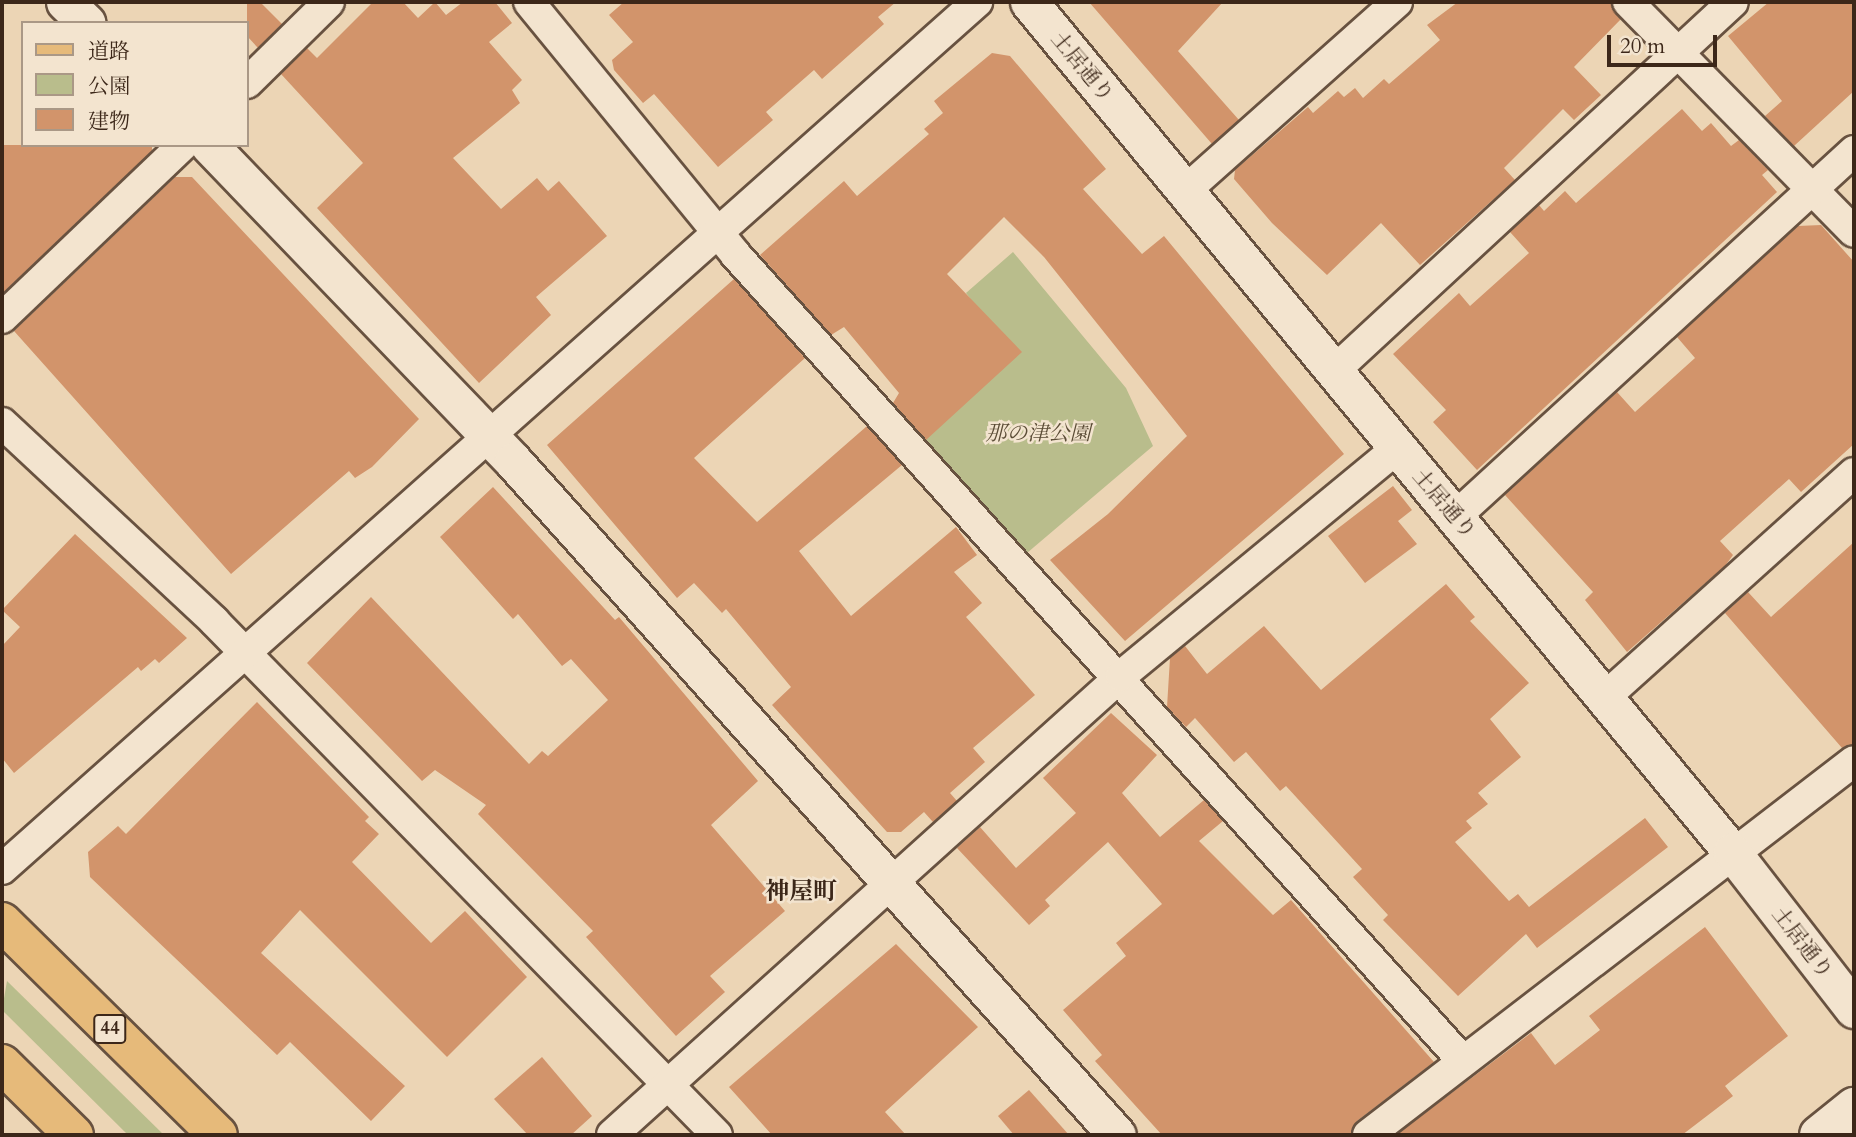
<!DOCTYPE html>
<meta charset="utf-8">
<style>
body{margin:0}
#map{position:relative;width:1856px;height:1137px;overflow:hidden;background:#ecd5b5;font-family:Cardo,"Noto Serif JP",serif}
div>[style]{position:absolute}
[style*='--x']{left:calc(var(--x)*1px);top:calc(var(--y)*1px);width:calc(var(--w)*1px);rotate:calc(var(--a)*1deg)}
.green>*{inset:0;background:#b9bd8c}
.building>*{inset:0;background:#d2946b}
.roads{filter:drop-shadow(2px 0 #685240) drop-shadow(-2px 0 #685240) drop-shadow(0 2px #685240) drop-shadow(0 -2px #685240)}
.minor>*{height:30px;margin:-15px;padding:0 15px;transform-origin:15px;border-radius:15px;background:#f3e4cf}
.tertiary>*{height:37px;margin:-18.5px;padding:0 18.5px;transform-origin:18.5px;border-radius:18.5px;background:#f3e4cf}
.secondary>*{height:38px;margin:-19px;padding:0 19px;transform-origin:19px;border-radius:19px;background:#f3e4cf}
.primary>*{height:38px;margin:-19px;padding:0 19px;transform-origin:19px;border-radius:19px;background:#e6ba7a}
span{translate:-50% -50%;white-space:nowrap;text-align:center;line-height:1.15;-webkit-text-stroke:5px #f3e4cf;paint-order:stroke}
.shield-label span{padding:2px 5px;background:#f3e4cf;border:2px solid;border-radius:5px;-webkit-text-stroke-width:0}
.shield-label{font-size:19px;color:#3c2719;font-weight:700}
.street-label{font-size:21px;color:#3c2719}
.park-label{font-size:21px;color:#5b4c36;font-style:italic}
.quarter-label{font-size:24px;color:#3c2719;font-weight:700}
.frame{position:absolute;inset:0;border:4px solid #3c2719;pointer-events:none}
.legend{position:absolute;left:21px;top:21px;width:228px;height:126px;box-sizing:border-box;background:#f3e4cf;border:2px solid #aa9886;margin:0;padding:9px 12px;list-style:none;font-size:21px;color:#3c2719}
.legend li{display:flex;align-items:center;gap:14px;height:35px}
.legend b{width:35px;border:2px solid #aa9886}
.scale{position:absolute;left:1607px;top:35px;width:110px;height:32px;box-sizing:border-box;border:4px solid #3c2719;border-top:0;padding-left:9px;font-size:21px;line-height:24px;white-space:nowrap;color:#3c2719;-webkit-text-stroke:5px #f3e4cf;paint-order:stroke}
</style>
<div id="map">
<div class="green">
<i style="clip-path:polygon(1013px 252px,1126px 388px,1153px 446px,1027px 553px,916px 429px,1009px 350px,966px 293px)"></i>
<i style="clip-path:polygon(7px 981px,164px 1135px,128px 1135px,2px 1010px)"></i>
</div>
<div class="building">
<i style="clip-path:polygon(247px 2px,260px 2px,282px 24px,258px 48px,247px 36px)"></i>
<i style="clip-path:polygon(373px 2px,403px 2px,418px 18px,435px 2px,446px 15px,463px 2px,495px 2px,512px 23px,489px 42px,522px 80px,512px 90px,520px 103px,453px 158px,501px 209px,537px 178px,548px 191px,559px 181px,607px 236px,536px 297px,551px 315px,479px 383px,317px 208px,363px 163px,281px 74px,307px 48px,317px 58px)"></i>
<i style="clip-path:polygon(624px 2px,896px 2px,878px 17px,884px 24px,822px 79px,814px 70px,766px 112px,773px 120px,718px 167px,654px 94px,643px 103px,614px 70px,612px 60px,633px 42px,609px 15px)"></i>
<i style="clip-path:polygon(1089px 2px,1223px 2px,1178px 51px,1239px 120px,1212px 144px)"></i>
<i style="clip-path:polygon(1458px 2px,1611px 2px,1621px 19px,1574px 67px,1601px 95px,1574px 120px,1563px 109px,1504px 168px,1515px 180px,1420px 265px,1381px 223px,1327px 275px,1272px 223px,1234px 179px,1235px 170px,1308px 107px,1313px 113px,1338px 91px,1344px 97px,1355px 88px,1363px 98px,1384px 79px,1389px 84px,1440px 40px,1427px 25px)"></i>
<i style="clip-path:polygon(1769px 2px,1854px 2px,1854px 91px,1794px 146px,1765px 116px,1782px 101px,1728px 36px)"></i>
<i style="clip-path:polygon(992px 53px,1010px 56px,1106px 169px,1083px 189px,1142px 254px,1164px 236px,1344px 454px,1125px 641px,1050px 560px,1108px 514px,1187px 436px,1044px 257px,1004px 217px,947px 274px,1022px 352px,926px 440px,893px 403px,899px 393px,844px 327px,831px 335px,760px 255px,844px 181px,857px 196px,929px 134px,924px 129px,943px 113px,934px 101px)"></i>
<i style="clip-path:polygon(1682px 109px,1702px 131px,1711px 123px,1731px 146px,1739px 140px,1768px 170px,1762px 175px,1777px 192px,1477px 470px,1433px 422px,1446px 410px,1393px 354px,1459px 293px,1470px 306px,1529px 253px,1510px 232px,1539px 205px,1544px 211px,1565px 191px,1576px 203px)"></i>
<i style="clip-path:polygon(2px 145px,152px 145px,152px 151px,2px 294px)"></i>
<i style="clip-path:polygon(175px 177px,192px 177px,419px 419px,372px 467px,355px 478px,349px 471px,231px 574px,14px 331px)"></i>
<i style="clip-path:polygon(1821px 225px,1854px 262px,1854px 444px,1801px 492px,1789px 479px,1720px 541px,1733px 555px,1725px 566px,1627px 652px,1585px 600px,1593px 592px,1505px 495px,1617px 392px,1635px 412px,1695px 358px,1677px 337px,1798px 226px)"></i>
<i style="clip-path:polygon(734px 279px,805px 358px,694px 458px,757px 522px,867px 426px,902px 465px,799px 551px,851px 616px,956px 527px,977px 555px,954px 572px,982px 603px,966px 617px,1035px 695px,973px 748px,985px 762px,950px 793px,957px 801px,933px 822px,924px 812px,901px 832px,887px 832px,772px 705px,791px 687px,726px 609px,722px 613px,694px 583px,677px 598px,547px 445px)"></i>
<i style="clip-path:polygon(1393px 486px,1412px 510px,1398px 521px,1417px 544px,1365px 583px,1328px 536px)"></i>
<i style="clip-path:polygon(493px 487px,615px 620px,619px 617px,758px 781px,711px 825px,785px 911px,710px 976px,725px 992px,676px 1036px,586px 937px,593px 931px,478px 814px,486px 805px,435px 770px,422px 781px,307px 663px,371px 597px,529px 764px,542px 751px,548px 756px,608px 700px,571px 659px,562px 666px,518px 614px,513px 619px,440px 537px)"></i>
<i style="clip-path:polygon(75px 534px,187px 638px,159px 663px,155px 659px,141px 671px,138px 667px,14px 773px,2px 758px,2px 646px,20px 627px,2px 610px)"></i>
<i style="clip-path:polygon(1854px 542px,1854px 744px,1842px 748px,1725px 613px,1748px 592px,1771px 617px)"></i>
<i style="clip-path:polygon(1446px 584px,1475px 617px,1470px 621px,1529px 683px,1490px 719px,1521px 757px,1478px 793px,1488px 804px,1466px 821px,1472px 828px,1455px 842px,1509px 901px,1518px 894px,1529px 907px,1645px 818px,1668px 847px,1537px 948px,1526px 934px,1458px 996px,1383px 920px,1388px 915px,1353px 877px,1362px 869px,1286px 786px,1280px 791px,1246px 752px,1234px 762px,1195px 718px,1186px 727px,1167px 707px,1170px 658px,1185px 646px,1207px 674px,1264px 626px,1321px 690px)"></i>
<i style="clip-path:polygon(257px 702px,369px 817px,365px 821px,379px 834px,352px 862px,431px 943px,465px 911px,527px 977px,447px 1057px,300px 910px,261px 953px,405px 1086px,371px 1121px,290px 1042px,277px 1055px,90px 877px,88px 852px,118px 826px,126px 834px)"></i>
<i style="clip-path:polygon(1111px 713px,1157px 755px,1122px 793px,1160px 837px,1204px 800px,1223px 821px,1199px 841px,1273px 915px,1291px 900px,1434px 1062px,1357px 1121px,1351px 1135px,1162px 1135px,1095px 1061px,1102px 1055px,1063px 1010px,1126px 956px,1116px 943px,1162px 904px,1108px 842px,1045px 900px,1050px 906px,1029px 925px,957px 848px,980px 827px,1016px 868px,1076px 813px,1043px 778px)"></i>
<i style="clip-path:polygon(1705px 927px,1788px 1036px,1725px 1086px,1733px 1096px,1682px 1135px,1396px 1135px,1531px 1033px,1555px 1065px,1600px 1030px,1589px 1016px)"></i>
<i style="clip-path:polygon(896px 944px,978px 1027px,885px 1112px,906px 1135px,772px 1135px,729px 1087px)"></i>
<i style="clip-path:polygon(542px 1057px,592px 1116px,571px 1135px,528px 1135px,494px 1099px)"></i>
<i style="clip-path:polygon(1029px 1090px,1069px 1135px,1014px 1135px,998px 1116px)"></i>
</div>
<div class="roads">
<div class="minor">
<i style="--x:529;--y:2;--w:325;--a:50.7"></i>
<i style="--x:735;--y:254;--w:1087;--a:47.95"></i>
<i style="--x:1628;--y:2;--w:322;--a:45.5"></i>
<i style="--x:247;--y:83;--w:115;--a:-44.6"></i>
<i style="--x:1185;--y:191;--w:284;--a:-41.7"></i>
<i style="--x:2;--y:318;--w:250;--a:-43.7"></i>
<i style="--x:1334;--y:371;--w:543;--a:-42.76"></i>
<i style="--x:2;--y:423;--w:290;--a:43"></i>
<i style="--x:214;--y:621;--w:719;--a:45.62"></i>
<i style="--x:1456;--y:516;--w:540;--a:-42.52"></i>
<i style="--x:1604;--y:698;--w:336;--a:-42"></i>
<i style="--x:2;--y:869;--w:1305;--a:-41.64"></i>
<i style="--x:612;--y:1135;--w:685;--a:-42.04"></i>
<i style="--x:1121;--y:676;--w:355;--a:-39.5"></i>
<i style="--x:1368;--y:1135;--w:613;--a:-37.58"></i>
</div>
<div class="tertiary">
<i style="--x:65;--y:2;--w:30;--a:44"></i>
<i style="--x:1029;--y:2;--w:1103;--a:50.41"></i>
<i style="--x:1732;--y:852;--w:199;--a:52.2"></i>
<i style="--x:209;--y:145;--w:438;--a:46.1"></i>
<i style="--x:513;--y:461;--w:905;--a:48.14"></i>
</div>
<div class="secondary">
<i style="--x:1819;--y:1135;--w:45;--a:-38.7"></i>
</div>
<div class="primary">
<i style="--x:2;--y:922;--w:303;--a:44.6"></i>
<i style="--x:2;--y:1064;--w:101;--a:44.6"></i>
</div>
</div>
<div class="shield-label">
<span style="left:110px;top:1029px">44</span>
</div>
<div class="street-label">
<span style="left:1082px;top:67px;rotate:50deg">土居通り</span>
<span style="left:1444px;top:504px;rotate:49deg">土居通り</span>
<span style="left:1802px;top:943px;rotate:52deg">土居通り</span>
</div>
<div class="park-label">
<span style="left:1038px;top:434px">那の津公園</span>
</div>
<div class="quarter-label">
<span style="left:801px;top:892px">神屋町</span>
</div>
<div class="frame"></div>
<ul class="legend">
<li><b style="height:9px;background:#e6ba7a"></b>道路</li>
<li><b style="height:19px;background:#b9bd8c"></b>公園</li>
<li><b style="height:19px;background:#d2946b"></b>建物</li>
</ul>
<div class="scale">20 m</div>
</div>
